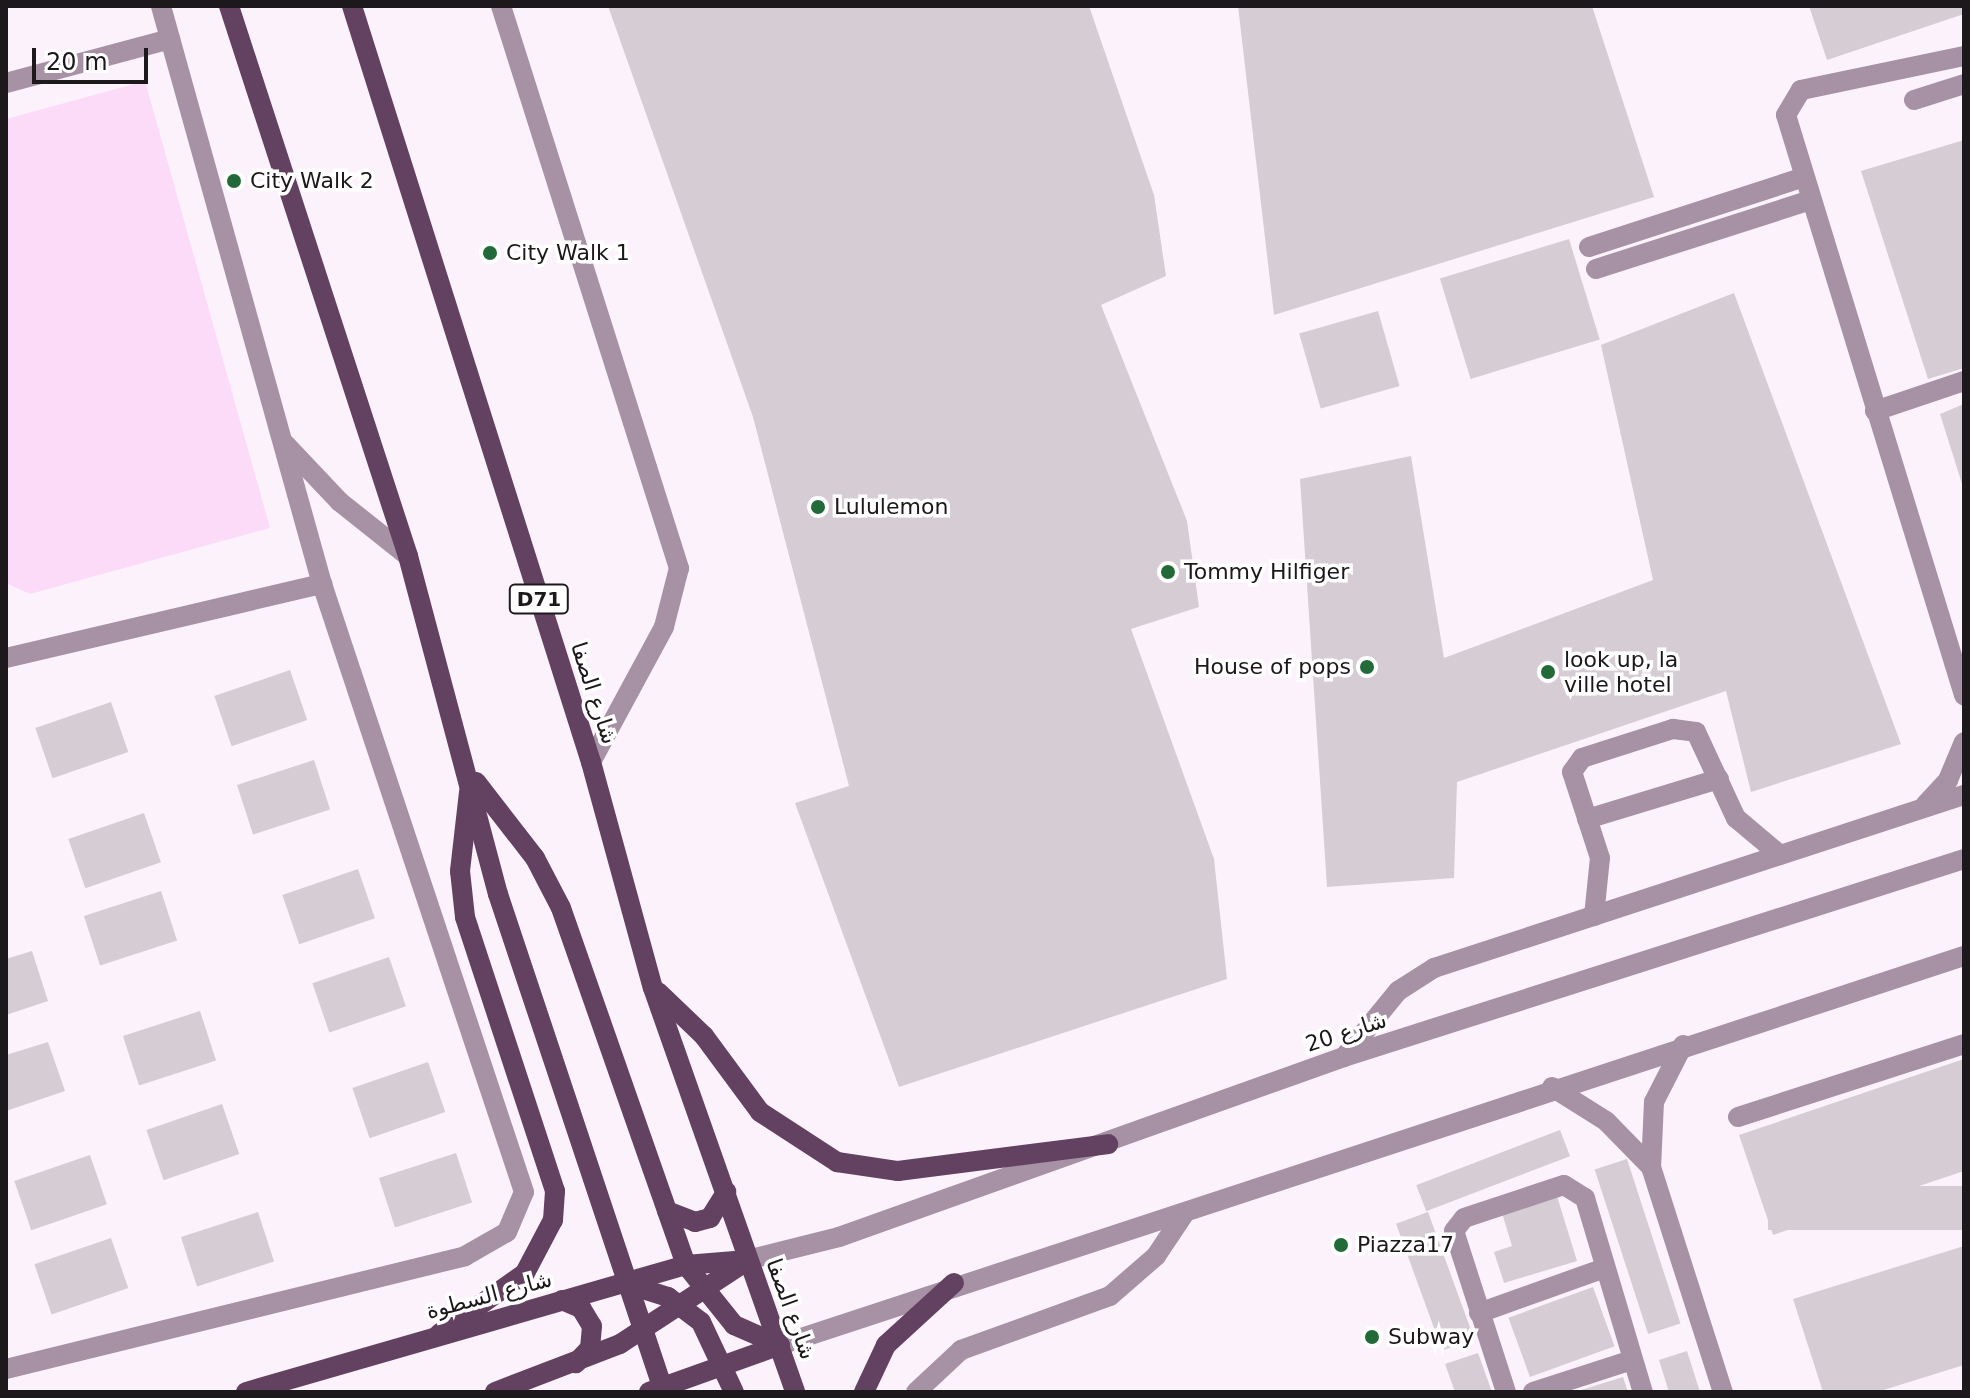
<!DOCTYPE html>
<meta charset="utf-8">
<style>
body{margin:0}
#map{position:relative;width:1970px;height:1398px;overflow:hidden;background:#fcf2fb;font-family:"DejaVu Sans","Noto Naskh Arabic",sans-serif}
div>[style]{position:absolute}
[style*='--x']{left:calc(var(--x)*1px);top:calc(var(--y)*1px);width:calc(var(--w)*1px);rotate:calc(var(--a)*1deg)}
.green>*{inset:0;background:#fcdbf8}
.building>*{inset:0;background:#d6ccd4;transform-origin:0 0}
.minor>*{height:20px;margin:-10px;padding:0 10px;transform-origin:10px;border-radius:10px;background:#a692a4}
.major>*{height:20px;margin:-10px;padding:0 10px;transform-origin:10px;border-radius:10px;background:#634160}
.dots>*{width:22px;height:22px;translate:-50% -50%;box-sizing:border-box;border:4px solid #fff;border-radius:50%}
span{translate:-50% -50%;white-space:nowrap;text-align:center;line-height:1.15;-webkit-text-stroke:7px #fff;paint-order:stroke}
.shield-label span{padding:2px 6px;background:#fff;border:2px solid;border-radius:6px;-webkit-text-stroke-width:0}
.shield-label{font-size:20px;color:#1c181b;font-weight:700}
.poi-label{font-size:22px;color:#1c181b}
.left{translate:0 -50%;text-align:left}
.right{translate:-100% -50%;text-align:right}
.street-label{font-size:22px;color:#1c181b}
.frame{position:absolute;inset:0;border:8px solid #1c181b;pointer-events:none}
.scale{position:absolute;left:32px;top:48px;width:116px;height:36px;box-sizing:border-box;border:4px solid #1c181b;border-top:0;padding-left:10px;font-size:24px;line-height:28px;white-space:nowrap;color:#1c181b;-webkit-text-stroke:6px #fff;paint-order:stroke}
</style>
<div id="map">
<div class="green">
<i style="clip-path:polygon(145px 81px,270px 528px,30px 594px,6px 583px,6px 119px)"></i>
</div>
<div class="building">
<i style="clip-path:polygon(608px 6px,1089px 6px,1154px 195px,1166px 276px,1101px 305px,1187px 521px,1199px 607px,1131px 629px,1214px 859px,1227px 979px,899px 1087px,795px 803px,849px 786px,753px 417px)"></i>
<i style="clip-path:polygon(1238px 6px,1592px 6px,1654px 197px,1274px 315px)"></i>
<i style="clip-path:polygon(1809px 6px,1964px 6px,1964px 14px,1827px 60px)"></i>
<i style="clip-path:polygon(1964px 140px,1964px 368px,1928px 379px,1861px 171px)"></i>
<i style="left:1569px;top:239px;width:105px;height:135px;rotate:73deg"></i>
<i style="clip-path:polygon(1734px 293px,1901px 744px,1751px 792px,1726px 691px,1457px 782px,1454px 878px,1327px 887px,1300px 479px,1411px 456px,1444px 658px,1653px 580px,1601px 345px)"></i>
<i style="left:1378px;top:311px;width:78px;height:82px;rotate:74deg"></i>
<i style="clip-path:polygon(1964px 404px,1964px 487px,1963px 487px,1940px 414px)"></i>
<i style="left:290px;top:670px;width:53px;height:80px;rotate:71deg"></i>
<i style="left:111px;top:702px;width:53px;height:80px;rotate:71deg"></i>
<i style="left:314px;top:760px;width:52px;height:81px;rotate:72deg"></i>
<i style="left:144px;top:813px;width:52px;height:80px;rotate:71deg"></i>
<i style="left:358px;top:869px;width:52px;height:80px;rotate:71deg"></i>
<i style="left:161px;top:891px;width:52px;height:81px;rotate:72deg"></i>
<i style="clip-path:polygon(32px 951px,48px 1001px,6px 1015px,6px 959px)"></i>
<i style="left:389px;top:957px;width:52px;height:81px;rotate:71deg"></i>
<i style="left:200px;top:1011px;width:52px;height:81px;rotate:72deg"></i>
<i style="clip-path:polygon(48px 1042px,65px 1091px,6px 1111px,6px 1055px)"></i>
<i style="clip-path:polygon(1964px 1059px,1964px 1171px,1773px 1235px,1739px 1135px)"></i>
<i style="left:428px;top:1062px;width:53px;height:80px;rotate:71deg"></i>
<i style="left:222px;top:1104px;width:53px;height:80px;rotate:71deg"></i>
<i style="left:1560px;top:1130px;width:28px;height:154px;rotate:69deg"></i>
<i style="left:456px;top:1153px;width:52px;height:81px;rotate:72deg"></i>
<i style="left:90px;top:1155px;width:52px;height:80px;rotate:71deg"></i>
<i style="left:1627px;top:1159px;width:173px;height:34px;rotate:72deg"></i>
<i style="left:1964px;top:1186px;width:44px;height:196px;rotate:90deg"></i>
<i style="clip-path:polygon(1557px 1196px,1577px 1261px,1504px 1283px,1494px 1252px,1512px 1246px,1502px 1213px)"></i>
<i style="left:258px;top:1212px;width:52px;height:81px;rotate:72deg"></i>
<i style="left:1428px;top:1212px;width:135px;height:34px;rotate:70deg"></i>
<i style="left:111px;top:1238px;width:53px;height:81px;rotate:71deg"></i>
<i style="clip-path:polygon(1964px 1246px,1964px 1365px,1877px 1392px,1823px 1392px,1793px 1299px)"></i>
<i style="left:1593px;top:1287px;width:63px;height:90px;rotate:70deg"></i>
<i style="clip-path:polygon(1687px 1351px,1700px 1392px,1669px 1392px,1659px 1360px)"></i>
<i style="clip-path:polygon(1478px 1353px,1492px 1392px,1455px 1392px,1445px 1364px)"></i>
<i style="clip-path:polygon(1623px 1377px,1628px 1392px,1578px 1392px,1578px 1391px)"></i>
</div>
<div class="minor">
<i style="--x:501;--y:6;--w:590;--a:72.43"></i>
<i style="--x:679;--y:568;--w:61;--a:104.3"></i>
<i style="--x:664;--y:627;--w:153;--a:118.4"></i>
<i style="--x:1964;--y:56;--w:167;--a:168.2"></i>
<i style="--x:1801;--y:90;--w:29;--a:121"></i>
<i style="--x:1786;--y:115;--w:607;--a:72.94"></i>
<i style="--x:6;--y:83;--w:170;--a:-15"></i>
<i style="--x:1914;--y:100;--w:52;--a:-17.7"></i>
<i style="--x:1589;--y:247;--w:223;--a:-18"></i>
<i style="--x:1596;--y:269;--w:223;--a:-17.8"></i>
<i style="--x:1875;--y:411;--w:94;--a:-18.6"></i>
<i style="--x:285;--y:444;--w:80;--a:46.5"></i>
<i style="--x:340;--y:502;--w:87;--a:38.5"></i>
<i style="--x:6;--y:658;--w:325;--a:-13.2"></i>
<i style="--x:1925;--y:805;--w:34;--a:-47"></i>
<i style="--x:1948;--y:780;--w:41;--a:-67.2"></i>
<i style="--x:1587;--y:819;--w:138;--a:-16.9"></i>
<i style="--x:1594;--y:916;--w:58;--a:-84.1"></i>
<i style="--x:1600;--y:858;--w:90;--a:-108"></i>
<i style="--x:1572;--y:772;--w:17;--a:-54"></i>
<i style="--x:1582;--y:758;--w:96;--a:-17.7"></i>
<i style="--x:1673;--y:729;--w:23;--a:7"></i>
<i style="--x:1696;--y:732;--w:95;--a:65.1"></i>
<i style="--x:1736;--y:818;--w:57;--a:40.1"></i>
<i style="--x:1683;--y:1045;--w:64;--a:117"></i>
<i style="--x:1654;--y:1102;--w:65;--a:92.6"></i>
<i style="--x:1651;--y:1167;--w:236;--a:72.3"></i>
<i style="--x:1344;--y:1057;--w:85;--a:-50.7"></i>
<i style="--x:1398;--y:991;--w:43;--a:-32.6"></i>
<i style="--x:1434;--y:968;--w:558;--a:-18.08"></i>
<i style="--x:1552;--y:1087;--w:64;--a:32.2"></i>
<i style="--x:1606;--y:1121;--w:64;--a:45.6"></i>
<i style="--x:1738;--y:1117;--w:237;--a:-17.9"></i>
<i style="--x:747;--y:1260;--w:95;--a:-14"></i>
<i style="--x:839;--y:1237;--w:536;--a:-19.62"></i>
<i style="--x:1344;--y:1057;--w:651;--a:-17.71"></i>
<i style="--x:1479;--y:1313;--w:134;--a:-19.7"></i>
<i style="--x:780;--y:1345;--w:1246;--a:-18.19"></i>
<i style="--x:6;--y:1369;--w:473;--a:-13.8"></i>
<i style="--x:465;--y:1256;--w:48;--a:-29.7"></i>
<i style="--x:507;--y:1232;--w:43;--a:-67"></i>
<i style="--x:524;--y:1192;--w:641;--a:-108.38"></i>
<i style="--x:322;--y:584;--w:600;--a:-105.57"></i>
<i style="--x:916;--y:1392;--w:62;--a:-43"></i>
<i style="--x:961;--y:1350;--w:158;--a:-19.9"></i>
<i style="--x:1110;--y:1296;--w:61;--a:-41"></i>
<i style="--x:1156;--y:1256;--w:50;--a:-56.3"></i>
<i style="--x:1506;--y:1392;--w:169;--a:-107.9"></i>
<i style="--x:1454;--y:1231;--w:16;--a:-52"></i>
<i style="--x:1464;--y:1218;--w:105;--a:-18.3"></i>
<i style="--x:1564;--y:1185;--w:25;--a:32"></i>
<i style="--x:1585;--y:1198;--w:202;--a:73.4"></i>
<i style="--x:1533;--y:1392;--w:104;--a:-17.9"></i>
</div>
<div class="major">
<i style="--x:229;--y:6;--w:578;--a:71.97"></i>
<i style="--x:408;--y:556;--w:350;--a:75.1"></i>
<i style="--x:498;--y:894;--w:525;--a:71.57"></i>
<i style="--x:352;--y:6;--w:793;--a:72.46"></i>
<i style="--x:591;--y:762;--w:234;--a:74.7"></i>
<i style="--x:653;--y:988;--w:428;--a:70.6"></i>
<i style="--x:476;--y:782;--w:96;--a:52.2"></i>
<i style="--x:535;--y:858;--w:56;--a:62.5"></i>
<i style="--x:561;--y:908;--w:378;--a:70.7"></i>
<i style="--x:686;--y:1265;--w:77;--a:51.3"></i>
<i style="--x:734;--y:1325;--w:50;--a:23.5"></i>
<i style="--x:658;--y:992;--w:64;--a:43.7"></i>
<i style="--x:704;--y:1036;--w:94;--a:53.6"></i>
<i style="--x:760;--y:1112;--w:92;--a:33"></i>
<i style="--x:837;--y:1162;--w:62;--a:8.4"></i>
<i style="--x:898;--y:1171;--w:212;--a:-7.3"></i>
<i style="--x:667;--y:1211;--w:30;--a:21"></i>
<i style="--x:695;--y:1222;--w:16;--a:-15"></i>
<i style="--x:710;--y:1218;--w:31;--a:-58"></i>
<i style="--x:627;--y:1284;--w:43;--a:17.6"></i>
<i style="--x:668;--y:1297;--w:41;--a:37.1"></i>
<i style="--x:701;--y:1322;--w:77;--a:64.8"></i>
<i style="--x:562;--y:1300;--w:21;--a:23"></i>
<i style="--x:581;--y:1308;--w:21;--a:59"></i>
<i style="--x:592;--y:1326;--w:22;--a:95"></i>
<i style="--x:590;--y:1348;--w:21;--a:133"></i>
<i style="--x:439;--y:1334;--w:105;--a:-35.3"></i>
<i style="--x:525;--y:1273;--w:60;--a:-62.2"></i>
<i style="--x:553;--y:1220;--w:29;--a:-86"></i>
<i style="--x:555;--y:1191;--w:288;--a:-108.2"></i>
<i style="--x:465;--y:917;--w:46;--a:-96.2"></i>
<i style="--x:460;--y:871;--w:80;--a:-83.5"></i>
<i style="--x:246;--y:1392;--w:458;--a:-16.1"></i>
<i style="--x:686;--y:1265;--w:61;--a:-4.7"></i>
<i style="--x:495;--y:1392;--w:134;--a:-21"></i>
<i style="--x:620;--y:1344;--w:148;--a:-33.2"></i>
<i style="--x:649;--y:1392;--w:139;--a:-19.7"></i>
<i style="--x:864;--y:1392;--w:52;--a:-64.9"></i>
<i style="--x:886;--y:1345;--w:92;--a:-42.4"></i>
</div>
<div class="dots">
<i style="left:234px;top:181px;background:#226b38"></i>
<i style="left:490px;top:253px;background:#226b38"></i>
<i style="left:818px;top:507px;background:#226b38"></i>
<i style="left:1168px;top:572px;background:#226b38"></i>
<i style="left:1367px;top:667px;background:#226b38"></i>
<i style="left:1548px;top:672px;background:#226b38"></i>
<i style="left:1341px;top:1245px;background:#226b38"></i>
<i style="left:1372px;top:1337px;background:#226b38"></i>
</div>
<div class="shield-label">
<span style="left:539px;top:599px">D71</span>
</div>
<div class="poi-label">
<span class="left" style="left:250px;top:181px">City Walk 2</span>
<span class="left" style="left:506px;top:253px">City Walk 1</span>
<span class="left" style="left:834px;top:507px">Lululemon</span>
<span class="left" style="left:1184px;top:572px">Tommy Hilfiger</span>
<span class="left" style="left:1564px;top:672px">look up, la<br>ville hotel</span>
<span class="right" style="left:1351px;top:667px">House of pops</span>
<span class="left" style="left:1357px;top:1245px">Piazza17</span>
<span class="left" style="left:1388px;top:1337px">Subway</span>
</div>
<div class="street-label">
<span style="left:594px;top:693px;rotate:72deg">شارع الصفا</span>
<span style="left:1346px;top:1032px;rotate:-18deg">شارع 20</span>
<span style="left:489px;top:1295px;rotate:-15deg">شارع السطوة</span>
<span style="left:791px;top:1309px;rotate:70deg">شارع الصفا</span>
</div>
<div class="frame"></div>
<div class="scale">20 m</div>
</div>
